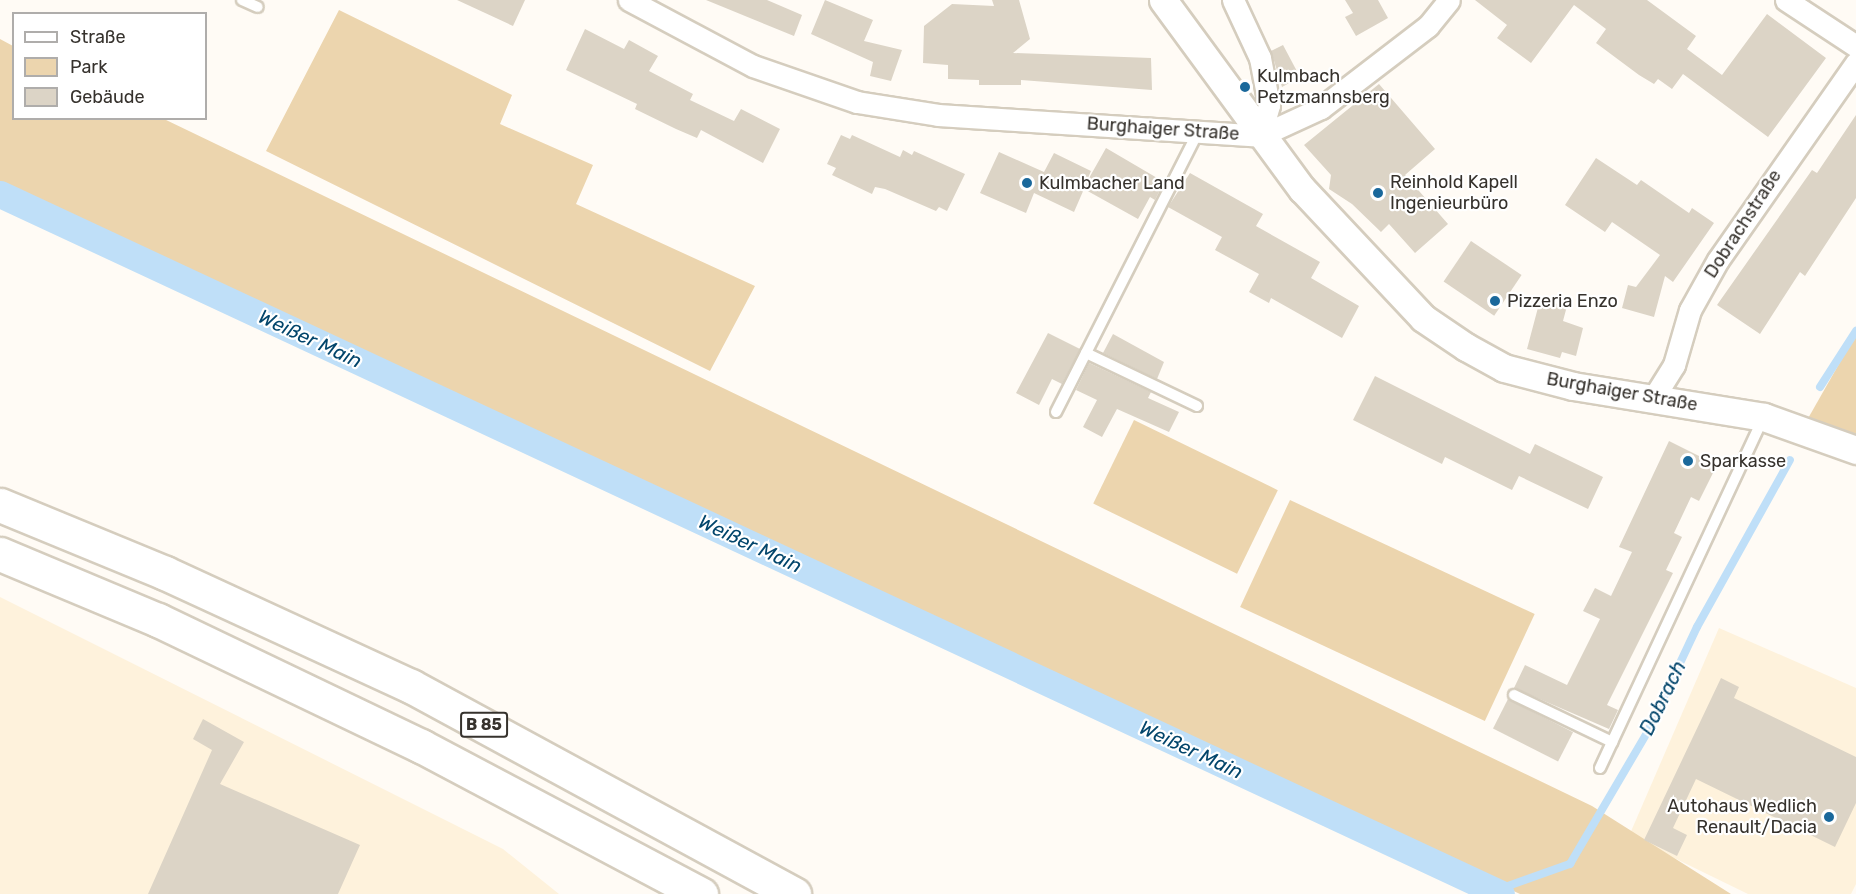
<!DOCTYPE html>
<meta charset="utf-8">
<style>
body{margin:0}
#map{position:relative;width:1856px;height:894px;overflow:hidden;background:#fffbf5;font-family:Rubik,sans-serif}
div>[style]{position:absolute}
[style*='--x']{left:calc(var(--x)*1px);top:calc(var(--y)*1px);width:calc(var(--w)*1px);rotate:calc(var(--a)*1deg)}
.built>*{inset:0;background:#fef2dc}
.green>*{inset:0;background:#ecd5ae;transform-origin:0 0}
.stream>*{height:8px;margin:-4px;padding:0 4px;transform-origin:4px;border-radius:4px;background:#bfdff8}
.canal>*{height:27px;margin:-13.5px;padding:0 13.5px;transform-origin:13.5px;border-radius:13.5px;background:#bfdff8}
.building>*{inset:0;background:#dcd4c6;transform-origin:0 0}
.roads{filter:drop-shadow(2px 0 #d5cdbe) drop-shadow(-2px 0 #d5cdbe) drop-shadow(0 2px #d5cdbe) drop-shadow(0 -2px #d5cdbe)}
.service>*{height:10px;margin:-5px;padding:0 5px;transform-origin:5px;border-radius:5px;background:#fff}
.minor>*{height:21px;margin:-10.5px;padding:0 10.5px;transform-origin:10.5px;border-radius:10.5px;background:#fff}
.tertiary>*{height:27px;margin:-13.5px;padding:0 13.5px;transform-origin:13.5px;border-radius:13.5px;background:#fff}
.trunk>*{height:33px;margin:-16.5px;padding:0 16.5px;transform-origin:16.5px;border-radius:16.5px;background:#fff}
.dots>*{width:16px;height:16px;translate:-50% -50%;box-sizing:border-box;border:3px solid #fff;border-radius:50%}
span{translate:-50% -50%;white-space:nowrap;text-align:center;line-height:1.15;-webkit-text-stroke:4.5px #fff;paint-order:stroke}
.shield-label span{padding:2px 4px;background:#fff;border:2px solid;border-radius:4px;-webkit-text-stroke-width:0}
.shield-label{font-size:16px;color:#36322d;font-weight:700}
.poi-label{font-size:18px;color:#36322d}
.left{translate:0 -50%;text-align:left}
.right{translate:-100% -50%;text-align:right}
.street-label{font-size:18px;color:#36322d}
.water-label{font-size:20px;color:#02456b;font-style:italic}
.legend{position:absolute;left:12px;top:12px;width:195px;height:108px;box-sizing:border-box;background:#fff;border:2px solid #afadab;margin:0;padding:8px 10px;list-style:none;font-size:18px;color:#36322d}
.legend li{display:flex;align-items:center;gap:12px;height:30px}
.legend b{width:30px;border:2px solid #afadab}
</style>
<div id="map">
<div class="built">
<i style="clip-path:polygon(0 597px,503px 849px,559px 894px,0 894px)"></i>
<i style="clip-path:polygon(1719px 628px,1856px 688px,1856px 884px,1851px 894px,1748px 894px,1629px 836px)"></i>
</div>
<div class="green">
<i style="clip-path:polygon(339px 10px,512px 95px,500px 124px,593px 165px,576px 204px,755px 286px,710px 371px,266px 151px)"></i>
<i style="clip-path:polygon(0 39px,13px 46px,14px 118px,164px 119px,1592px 806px,1731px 894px,1520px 894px,0 192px)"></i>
<i style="clip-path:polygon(1856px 334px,1856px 450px,1802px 429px)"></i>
<i style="left:1134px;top:420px;width:160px;height:93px;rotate:26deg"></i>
<i style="left:1290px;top:500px;width:270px;height:118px;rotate:25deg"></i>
</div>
<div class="stream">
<i style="--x:1820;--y:387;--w:67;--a:-57.3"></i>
<i style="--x:1494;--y:891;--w:81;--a:-19.6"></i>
<i style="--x:1570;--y:864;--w:154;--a:-59.6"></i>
<i style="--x:1648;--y:731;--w:115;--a:-64.8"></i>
<i style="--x:1697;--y:627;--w:191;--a:-60.9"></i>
</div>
<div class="canal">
<i style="--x:0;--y:194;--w:1656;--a:25"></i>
</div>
<div class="building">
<i style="clip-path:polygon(457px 0,525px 0,513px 26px)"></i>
<i style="clip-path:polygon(706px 0,767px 0,802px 15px,794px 36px)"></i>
<i style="clip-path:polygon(825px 0,873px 20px,864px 41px,902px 50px,891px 81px,870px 76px,873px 62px,811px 34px)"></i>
<i style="clip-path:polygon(992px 0,1019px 0,1030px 39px,1013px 53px,1151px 58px,1152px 90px,1021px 80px,1021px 85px,979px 85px,979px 80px,948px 79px,948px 65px,923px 63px,924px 26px,952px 4px,994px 6px)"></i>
<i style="clip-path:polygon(1345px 0,1378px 0,1388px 18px,1356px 36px,1345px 17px,1353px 13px)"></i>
<i style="clip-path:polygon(1475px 0,1647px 0,1696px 36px,1687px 49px,1722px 75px,1767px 14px,1826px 58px,1768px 137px,1683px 74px,1672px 89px,1658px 79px,1654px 84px,1639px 75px,1596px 43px,1606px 29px,1574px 5px,1531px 63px,1497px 38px,1507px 25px)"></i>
<i style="clip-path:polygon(585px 29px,624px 49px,629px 40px,658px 56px,649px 71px,693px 94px,690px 100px,734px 121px,741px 109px,780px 129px,763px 163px,701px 130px,697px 138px,676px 129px,635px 109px,637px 104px,566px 70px)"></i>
<i style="clip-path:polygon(1283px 45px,1300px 77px,1282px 87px,1271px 51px)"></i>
<i style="clip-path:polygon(1379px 84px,1435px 149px,1405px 175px,1448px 224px,1415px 253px,1389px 224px,1381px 232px,1352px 204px,1329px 189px,1331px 175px,1304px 145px)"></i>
<i style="clip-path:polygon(1856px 115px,1856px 198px,1805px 276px,1800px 272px,1760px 334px,1717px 305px,1812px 170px,1817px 173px)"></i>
<i style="clip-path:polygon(841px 135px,850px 139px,852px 135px,900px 157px,903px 150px,912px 155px,914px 151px,965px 174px,947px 211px,939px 207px,936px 211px,885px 189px,875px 187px,872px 194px,832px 175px,836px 168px,827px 164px)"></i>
<i style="clip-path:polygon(1106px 148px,1164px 182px,1155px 200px,1150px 197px,1138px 219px,1084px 189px,1074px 212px,1034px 193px,1026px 213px,980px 193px,999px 152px,1044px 172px,1054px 153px,1091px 171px,1084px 187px)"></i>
<i style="clip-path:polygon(1596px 158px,1637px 185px,1641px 180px,1689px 213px,1692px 208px,1714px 223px,1673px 282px,1665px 276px,1654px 317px,1622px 308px,1628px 285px,1636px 287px,1660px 255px,1612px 222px,1605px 232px,1565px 205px)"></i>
<i style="clip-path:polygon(1190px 173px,1263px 214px,1256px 226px,1320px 262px,1311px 278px,1359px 306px,1342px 338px,1271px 298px,1269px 303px,1249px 292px,1259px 274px,1215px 250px,1222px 237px,1168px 207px)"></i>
<i style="left:1471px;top:241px;width:61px;height:49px;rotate:34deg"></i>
<i style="clip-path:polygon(1540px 300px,1567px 306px,1563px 321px,1583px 328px,1576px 356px,1562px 352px,1560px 358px,1527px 349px)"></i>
<i style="clip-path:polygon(1048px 333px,1080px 349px,1062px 384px,1052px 379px,1039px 405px,1016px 393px)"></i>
<i style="clip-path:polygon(1113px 334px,1164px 362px,1157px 379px,1103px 353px)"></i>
<i style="clip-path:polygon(1089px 363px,1151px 392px,1148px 398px,1179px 412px,1169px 432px,1117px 409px,1102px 437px,1083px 427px,1097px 400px,1076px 390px)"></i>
<i style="clip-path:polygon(1375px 376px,1530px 454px,1535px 444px,1603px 477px,1588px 509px,1519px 476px,1512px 490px,1445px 457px,1442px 464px,1353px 420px)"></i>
<i style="clip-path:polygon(1669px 441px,1717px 465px,1699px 501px,1691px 497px,1674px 533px,1682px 537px,1666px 570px,1673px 573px,1607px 705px,1618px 710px,1609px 729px,1514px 688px,1525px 665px,1567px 685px,1600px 619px,1583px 611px,1595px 588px,1611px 596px,1632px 552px,1619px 547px)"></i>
<i style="clip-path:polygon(1721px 678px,1739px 687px,1734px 698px,1856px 757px,1856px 803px,1835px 847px,1696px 779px,1673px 828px,1687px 835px,1677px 856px,1644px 840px)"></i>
<i style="left:1508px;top:699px;width:73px;height:33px;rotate:27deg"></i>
<i style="clip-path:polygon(203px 719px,244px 742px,220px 784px,360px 845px,338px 894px,148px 894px,212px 750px,193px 739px)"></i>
</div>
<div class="roads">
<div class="service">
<i style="--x:242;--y:0;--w:17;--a:24"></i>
<i style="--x:1086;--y:353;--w:123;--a:25.5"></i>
<i style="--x:1056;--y:412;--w:316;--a:-63.1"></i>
<i style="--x:1514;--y:695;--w:109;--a:25.6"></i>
<i style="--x:1600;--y:768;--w:387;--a:-65"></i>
</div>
<div class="minor">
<i style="--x:629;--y:0;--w:140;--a:28"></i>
<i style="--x:753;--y:66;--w:110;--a:19.1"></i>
<i style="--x:857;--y:102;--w:82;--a:9.1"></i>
<i style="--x:938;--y:115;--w:323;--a:3.7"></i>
<i style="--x:1260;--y:136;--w:67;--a:-24.7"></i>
<i style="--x:1321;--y:108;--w:135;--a:-37.5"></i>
<i style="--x:1428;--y:26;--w:33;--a:-51"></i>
<i style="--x:1233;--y:0;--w:64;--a:65"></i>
<i style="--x:1260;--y:58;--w:48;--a:79.2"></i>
<i style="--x:1269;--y:105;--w:32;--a:106"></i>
<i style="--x:1786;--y:0;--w:84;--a:33.3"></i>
<i style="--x:1654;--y:397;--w:38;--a:-58"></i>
<i style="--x:1674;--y:365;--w:57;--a:-73.8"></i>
<i style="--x:1690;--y:310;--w:57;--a:-60.8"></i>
<i style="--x:1718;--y:260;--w:241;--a:-55"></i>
</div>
<div class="tertiary">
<i style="--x:1163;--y:0;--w:235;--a:53.7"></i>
<i style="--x:1302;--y:189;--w:177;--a:46.8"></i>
<i style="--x:1423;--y:318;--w:52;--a:34"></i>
<i style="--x:1466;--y:347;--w:43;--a:28.9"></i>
<i style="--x:1504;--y:368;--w:71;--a:14.6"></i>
<i style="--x:1573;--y:386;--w:193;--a:9.2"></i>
<i style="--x:1764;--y:417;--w:98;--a:19.7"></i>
</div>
<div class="trunk">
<i style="--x:0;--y:505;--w:178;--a:22.4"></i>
<i style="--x:165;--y:573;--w:271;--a:24.7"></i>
<i style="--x:411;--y:686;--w:436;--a:28.5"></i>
<i style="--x:0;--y:554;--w:171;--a:22.7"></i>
<i style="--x:158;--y:620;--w:292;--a:25.6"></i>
<i style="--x:421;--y:746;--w:317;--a:27.9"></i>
</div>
</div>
<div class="dots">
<i style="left:1245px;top:87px;background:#1a689b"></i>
<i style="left:1027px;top:183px;background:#1a689b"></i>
<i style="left:1378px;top:193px;background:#1a689b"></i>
<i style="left:1495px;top:301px;background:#1a689b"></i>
<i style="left:1688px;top:461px;background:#1a689b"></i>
<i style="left:1829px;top:817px;background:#1a689b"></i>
</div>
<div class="shield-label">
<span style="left:484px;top:725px">B 85</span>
</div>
<div class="poi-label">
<span class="left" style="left:1257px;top:87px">Kulmbach<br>Petzmannsberg</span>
<span class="left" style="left:1039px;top:183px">Kulmbacher Land</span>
<span class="left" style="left:1390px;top:193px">Reinhold Kapell<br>Ingenieurbüro</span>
<span class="left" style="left:1507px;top:301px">Pizzeria Enzo</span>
<span class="left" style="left:1700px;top:461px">Sparkasse</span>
<span class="right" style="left:1817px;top:817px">Autohaus Wedlich<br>Renault/Dacia</span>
</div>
<div class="street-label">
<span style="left:1163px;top:129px;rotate:4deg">Burghaiger Straße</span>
<span style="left:1743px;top:224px;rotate:-57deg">Dobrachstraße</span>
<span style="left:1622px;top:392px;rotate:10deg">Burghaiger Straße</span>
</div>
<div class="water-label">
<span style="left:310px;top:339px;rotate:25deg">Weißer Main</span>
<span style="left:750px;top:544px;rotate:25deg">Weißer Main</span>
<span style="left:1663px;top:698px;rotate:-64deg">Dobrach</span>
<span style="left:1191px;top:750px;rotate:25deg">Weißer Main</span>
</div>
<ul class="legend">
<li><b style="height:8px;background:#fff"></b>Straße</li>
<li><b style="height:16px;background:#ecd5ae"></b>Park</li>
<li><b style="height:16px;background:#dcd4c6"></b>Gebäude</li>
</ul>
</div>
